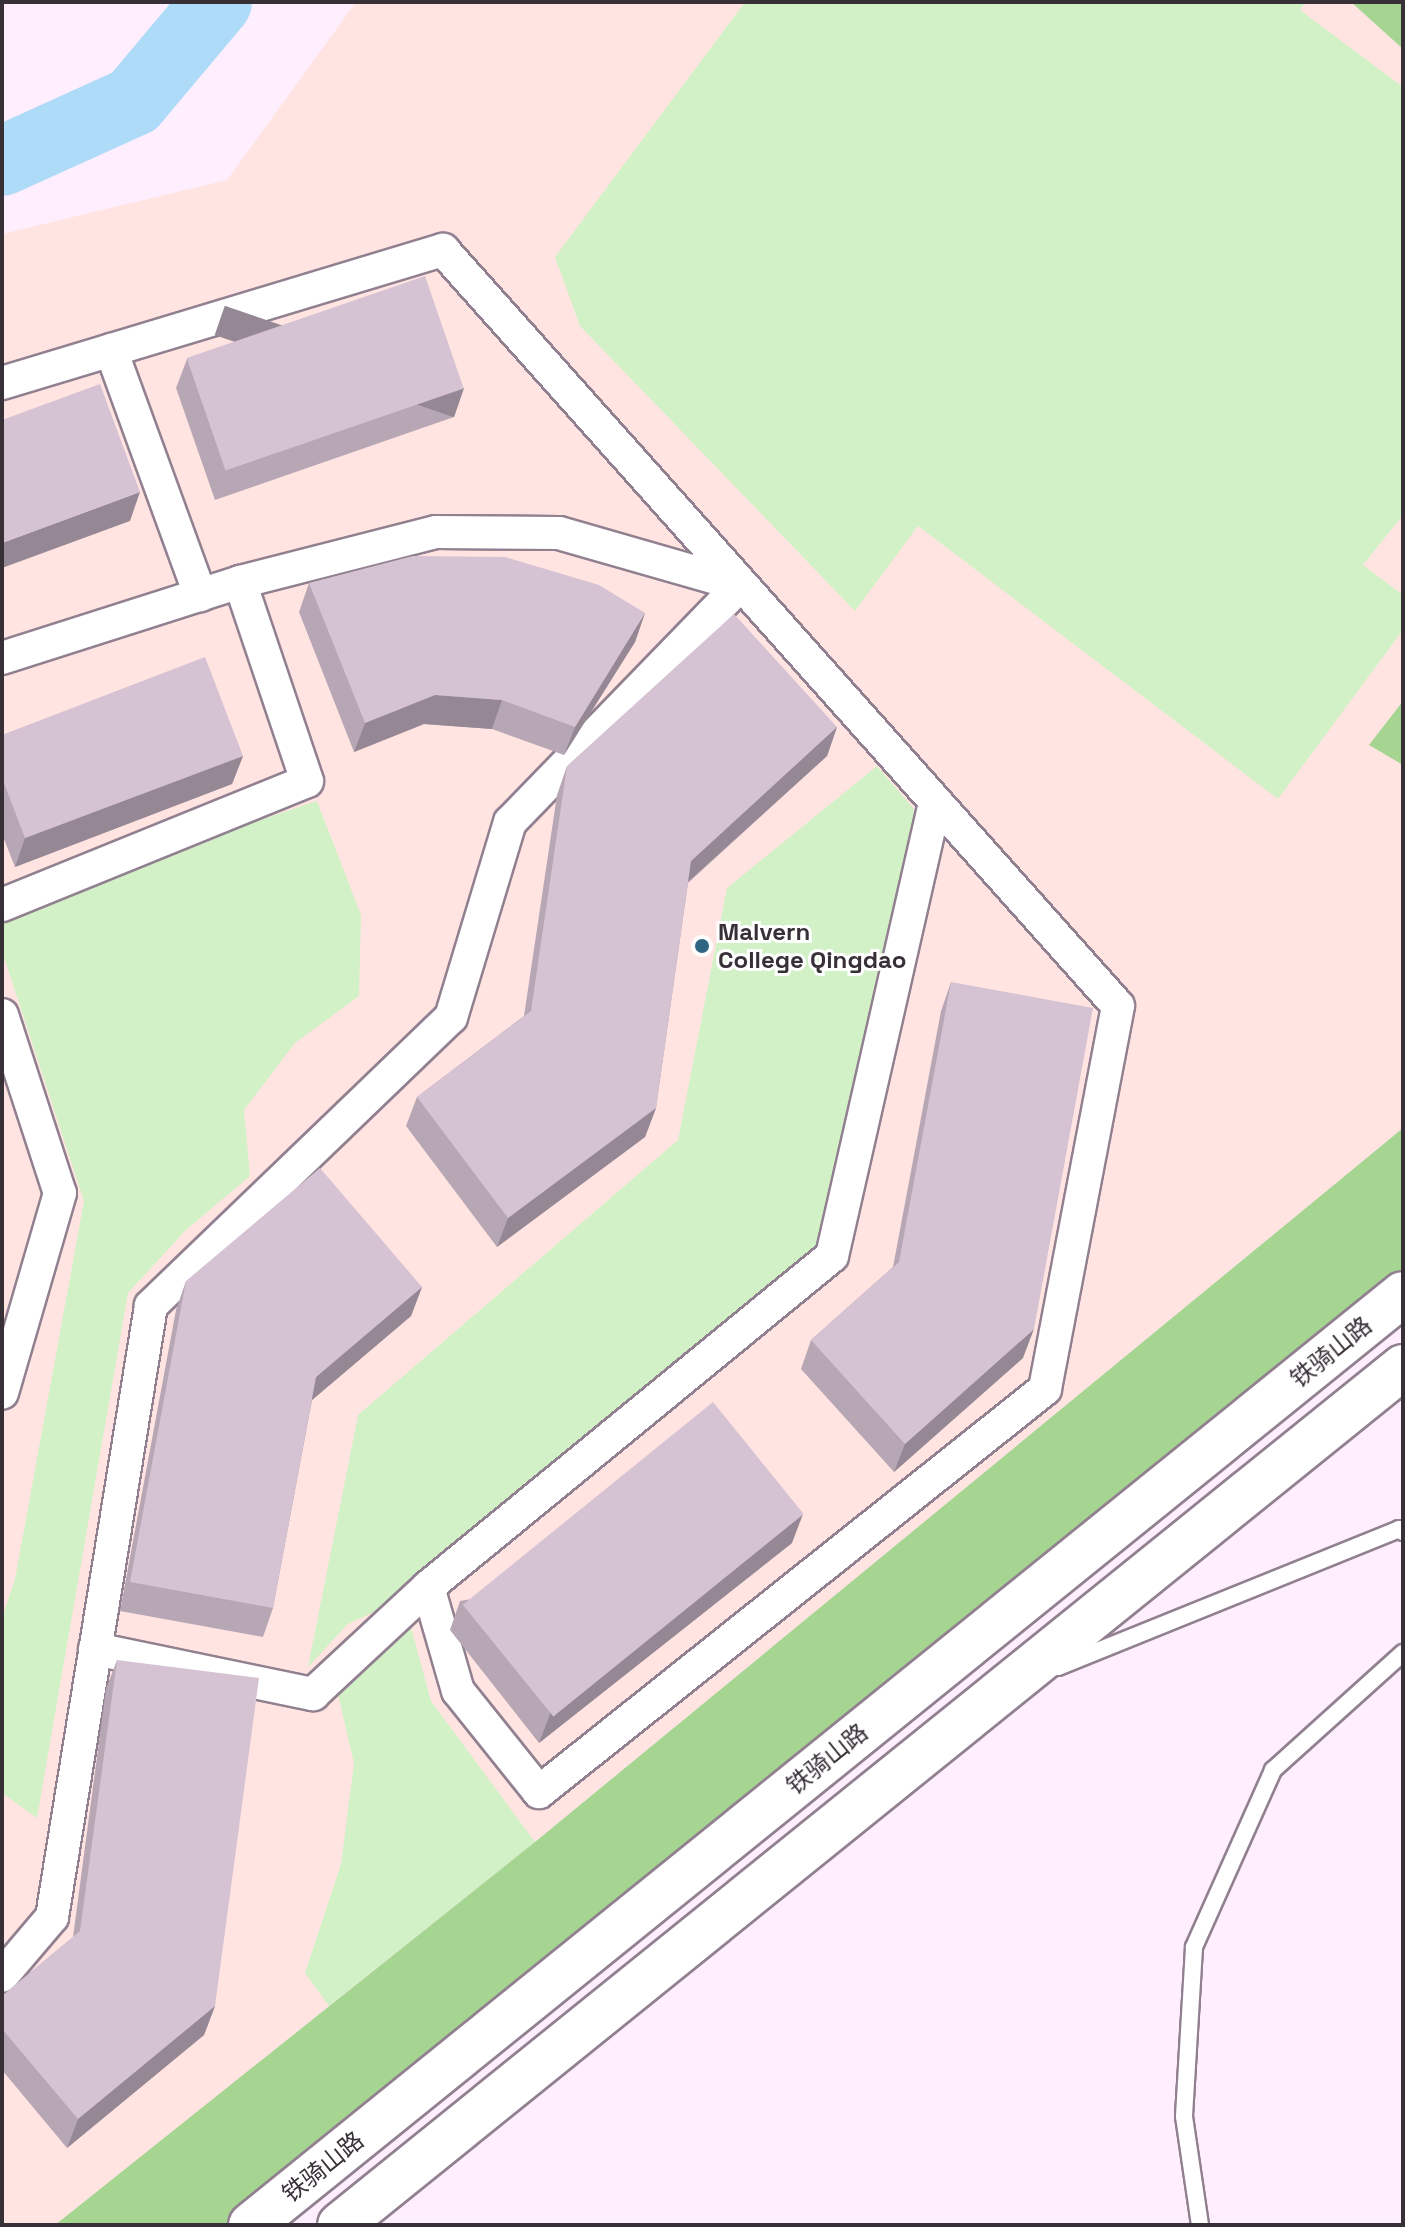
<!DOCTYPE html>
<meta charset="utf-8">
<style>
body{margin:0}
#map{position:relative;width:1405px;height:2227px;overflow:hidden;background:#ffeffe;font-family:"Space Grotesk","Noto Sans SC",sans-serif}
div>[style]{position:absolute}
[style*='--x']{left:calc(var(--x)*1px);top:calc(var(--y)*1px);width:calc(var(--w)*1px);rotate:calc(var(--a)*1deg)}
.education>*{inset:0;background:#ffe4e1}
.green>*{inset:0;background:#d3f1c7}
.forest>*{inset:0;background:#a6d592}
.river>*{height:70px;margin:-35px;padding:0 35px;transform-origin:35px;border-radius:35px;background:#aedbf8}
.roads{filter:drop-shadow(2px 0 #918090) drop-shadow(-2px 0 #918090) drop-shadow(0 2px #918090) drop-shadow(0 -2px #918090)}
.service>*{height:16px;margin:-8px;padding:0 8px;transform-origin:8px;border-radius:8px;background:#fff}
.minor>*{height:32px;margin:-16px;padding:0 16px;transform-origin:16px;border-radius:16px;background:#fff}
.primary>*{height:44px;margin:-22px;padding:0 22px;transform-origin:22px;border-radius:22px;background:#fff}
.wall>*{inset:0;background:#b7a7b5}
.shaded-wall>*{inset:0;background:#958894;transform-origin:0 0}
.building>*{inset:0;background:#d5c2d3;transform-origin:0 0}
.dots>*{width:22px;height:22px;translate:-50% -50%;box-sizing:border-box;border:4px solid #fff;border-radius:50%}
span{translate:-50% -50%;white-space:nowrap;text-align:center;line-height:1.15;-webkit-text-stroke:6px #fff;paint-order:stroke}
.poi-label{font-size:24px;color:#373037;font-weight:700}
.left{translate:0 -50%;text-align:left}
.street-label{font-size:24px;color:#373037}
.frame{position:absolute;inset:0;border:4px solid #373037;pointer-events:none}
</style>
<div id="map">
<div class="education">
<i style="clip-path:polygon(356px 2px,1351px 2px,1403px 49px,1403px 701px,1370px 745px,1403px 765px,1403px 1128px,535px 1842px,55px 2225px,2px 2225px,2px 234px,227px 180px)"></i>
</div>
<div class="green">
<i style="clip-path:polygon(745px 2px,1306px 2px,1300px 10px,1403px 87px,1403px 515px,1363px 565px,1403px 595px,1403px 630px,1278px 799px,918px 526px,855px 611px,580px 326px,555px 257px)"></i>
<i style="clip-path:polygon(877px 766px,926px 823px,832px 1256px,428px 1587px,348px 1624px,308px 1667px,358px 1415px,678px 1140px,727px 888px)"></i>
<i style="clip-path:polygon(317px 801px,361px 915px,359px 996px,295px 1043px,244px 1110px,250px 1176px,186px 1230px,128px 1293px,37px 1818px,2px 1793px,2px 1618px,15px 1579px,84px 1201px,2px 951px,2px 906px)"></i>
<i style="clip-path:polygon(411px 1627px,431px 1701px,535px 1842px,329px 2006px,305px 1973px,341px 1864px,354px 1763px,336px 1686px,353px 1659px)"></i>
</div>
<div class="forest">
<i style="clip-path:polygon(1351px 2px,1403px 2px,1403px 49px)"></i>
<i style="clip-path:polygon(1403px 701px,1403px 765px,1369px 745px)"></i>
<i style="clip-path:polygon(1403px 1128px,1403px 1294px,251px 2225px,55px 2225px,535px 1842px)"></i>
</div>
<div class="river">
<i style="--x:2;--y:161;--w:145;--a:-24.4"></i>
<i style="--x:134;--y:101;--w:129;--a:-50"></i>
</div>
<div class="roads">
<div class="service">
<i style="--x:1058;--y:1667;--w:368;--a:-22"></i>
<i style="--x:1399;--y:1529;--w:5;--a:37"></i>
<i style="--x:1200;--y:2225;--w:110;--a:-98.4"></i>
<i style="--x:1184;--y:2116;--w:169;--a:-86.6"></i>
<i style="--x:1194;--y:1947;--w:194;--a:-65.9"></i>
<i style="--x:1273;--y:1770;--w:175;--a:-42"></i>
</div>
<div class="minor">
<i style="--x:111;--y:350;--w:261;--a:70"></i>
<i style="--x:2;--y:383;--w:461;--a:-16.8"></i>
<i style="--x:443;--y:250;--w:1013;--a:48.24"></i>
<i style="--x:1118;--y:1006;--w:390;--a:100.8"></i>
<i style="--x:1045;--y:1389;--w:647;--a:141.46"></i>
<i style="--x:539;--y:1792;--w:129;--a:-128.7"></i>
<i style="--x:458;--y:1691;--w:108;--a:-106.1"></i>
<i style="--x:428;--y:1587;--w:522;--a:-39.33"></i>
<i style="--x:832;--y:1256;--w:465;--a:-77.2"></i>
<i style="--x:2;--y:658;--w:250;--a:-17.7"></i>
<i style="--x:240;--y:582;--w:202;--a:-14.3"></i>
<i style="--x:436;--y:532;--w:123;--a:0.5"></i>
<i style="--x:559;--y:533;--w:188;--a:16"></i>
<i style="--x:740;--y:585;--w:330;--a:134.1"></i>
<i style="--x:510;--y:822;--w:204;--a:106.8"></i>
<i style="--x:451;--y:1017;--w:417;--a:136.1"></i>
<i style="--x:151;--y:1306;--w:619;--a:99.2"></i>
<i style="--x:52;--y:1917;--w:77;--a:130.3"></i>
<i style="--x:2;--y:905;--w:329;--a:-22.1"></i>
<i style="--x:307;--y:781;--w:210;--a:-108.6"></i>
<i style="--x:2;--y:1015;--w:187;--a:72"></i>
<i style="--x:60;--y:1193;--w:208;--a:106.2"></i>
<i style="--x:95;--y:1649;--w:223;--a:11.7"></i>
<i style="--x:313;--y:1694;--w:157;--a:-42.9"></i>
</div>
<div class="primary">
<i style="--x:251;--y:2225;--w:1481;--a:-38.94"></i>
<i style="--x:340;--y:2225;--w:1366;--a:-38.91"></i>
</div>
</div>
<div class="wall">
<i style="clip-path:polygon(187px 359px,464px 388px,454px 417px,215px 500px,176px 388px)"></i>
<i style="clip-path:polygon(309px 583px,645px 613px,635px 642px,564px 755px,492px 729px,424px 724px,354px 752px,299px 612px)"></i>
<i style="clip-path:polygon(837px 727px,827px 756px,688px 883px,656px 1108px,645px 1137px,497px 1247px,406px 1126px,417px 1097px,524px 1016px,557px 795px,567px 766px)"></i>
<i style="clip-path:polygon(2px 735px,243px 756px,232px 784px,15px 867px,2px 834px)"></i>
<i style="clip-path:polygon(951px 982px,1023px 1358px,894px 1472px,801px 1369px,811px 1340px,893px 1267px,941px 1011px)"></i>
<i style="clip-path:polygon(186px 1281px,422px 1287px,411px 1316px,312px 1400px,273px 1608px,263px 1637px,120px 1611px,176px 1310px)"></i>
<i style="clip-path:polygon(792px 1543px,539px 1743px,450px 1630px,460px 1601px)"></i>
<i style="clip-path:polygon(117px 1660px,215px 2006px,204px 2035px,67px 2148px,2px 2070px,2px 1996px,73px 1937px,106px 1689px)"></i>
</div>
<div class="shaded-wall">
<i style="left:464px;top:388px;width:31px;height:253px;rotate:109deg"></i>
<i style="clip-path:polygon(140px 492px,130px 521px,2px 568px,2px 543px)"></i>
<i style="clip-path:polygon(645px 613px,635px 642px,564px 755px,575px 727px)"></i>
<i style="clip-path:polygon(435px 695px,502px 700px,492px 729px,424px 724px,354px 752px,365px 723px)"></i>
<i style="clip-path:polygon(837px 727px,827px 756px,680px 889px,691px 861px)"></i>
<i style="clip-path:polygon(243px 756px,232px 784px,15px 867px,25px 838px)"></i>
<i style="clip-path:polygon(656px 1108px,645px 1137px,497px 1247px,508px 1218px)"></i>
<i style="clip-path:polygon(422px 1287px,411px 1316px,305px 1406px,316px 1377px)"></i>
<i style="clip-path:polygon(1034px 1329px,1023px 1358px,894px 1472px,905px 1444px)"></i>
<i style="clip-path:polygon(803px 1514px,792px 1543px,539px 1743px,550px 1714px)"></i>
<i style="clip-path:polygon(215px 2006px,204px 2035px,67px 2148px,78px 2119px)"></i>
</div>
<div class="building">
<i style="left:425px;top:276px;width:119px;height:252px;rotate:71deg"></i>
<i style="clip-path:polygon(100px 384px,140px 492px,2px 543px,2px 420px)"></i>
<i style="clip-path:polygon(413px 556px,505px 557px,599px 585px,645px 613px,575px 727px,502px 700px,435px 695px,365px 723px,309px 583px)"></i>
<i style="clip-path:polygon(734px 614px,837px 727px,691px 861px,656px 1108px,508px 1218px,417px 1097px,531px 1011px,567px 766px)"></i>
<i style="clip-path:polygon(205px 657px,243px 756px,25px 838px,2px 778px,2px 735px)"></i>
<i style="clip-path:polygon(951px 982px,1093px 1008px,1034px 1329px,905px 1444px,811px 1340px,899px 1262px)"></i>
<i style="clip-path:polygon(320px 1168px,422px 1287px,316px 1377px,273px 1608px,130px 1582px,186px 1281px)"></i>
<i style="left:713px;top:1402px;width:144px;height:322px;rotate:51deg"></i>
<i style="clip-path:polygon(117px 1660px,259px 1678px,215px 2006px,78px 2119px,2px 2029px,2px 1996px,80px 1931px)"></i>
</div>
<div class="dots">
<i style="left:702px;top:946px;background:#2e6580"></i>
</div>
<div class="poi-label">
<span class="left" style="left:718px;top:946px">Malvern<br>College Qingdao</span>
</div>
<div class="street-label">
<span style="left:1331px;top:1352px;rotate:-39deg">铁骑山路</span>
<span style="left:827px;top:1759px;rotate:-39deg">铁骑山路</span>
<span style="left:323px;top:2167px;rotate:-39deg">铁骑山路</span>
</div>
<div class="frame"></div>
</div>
